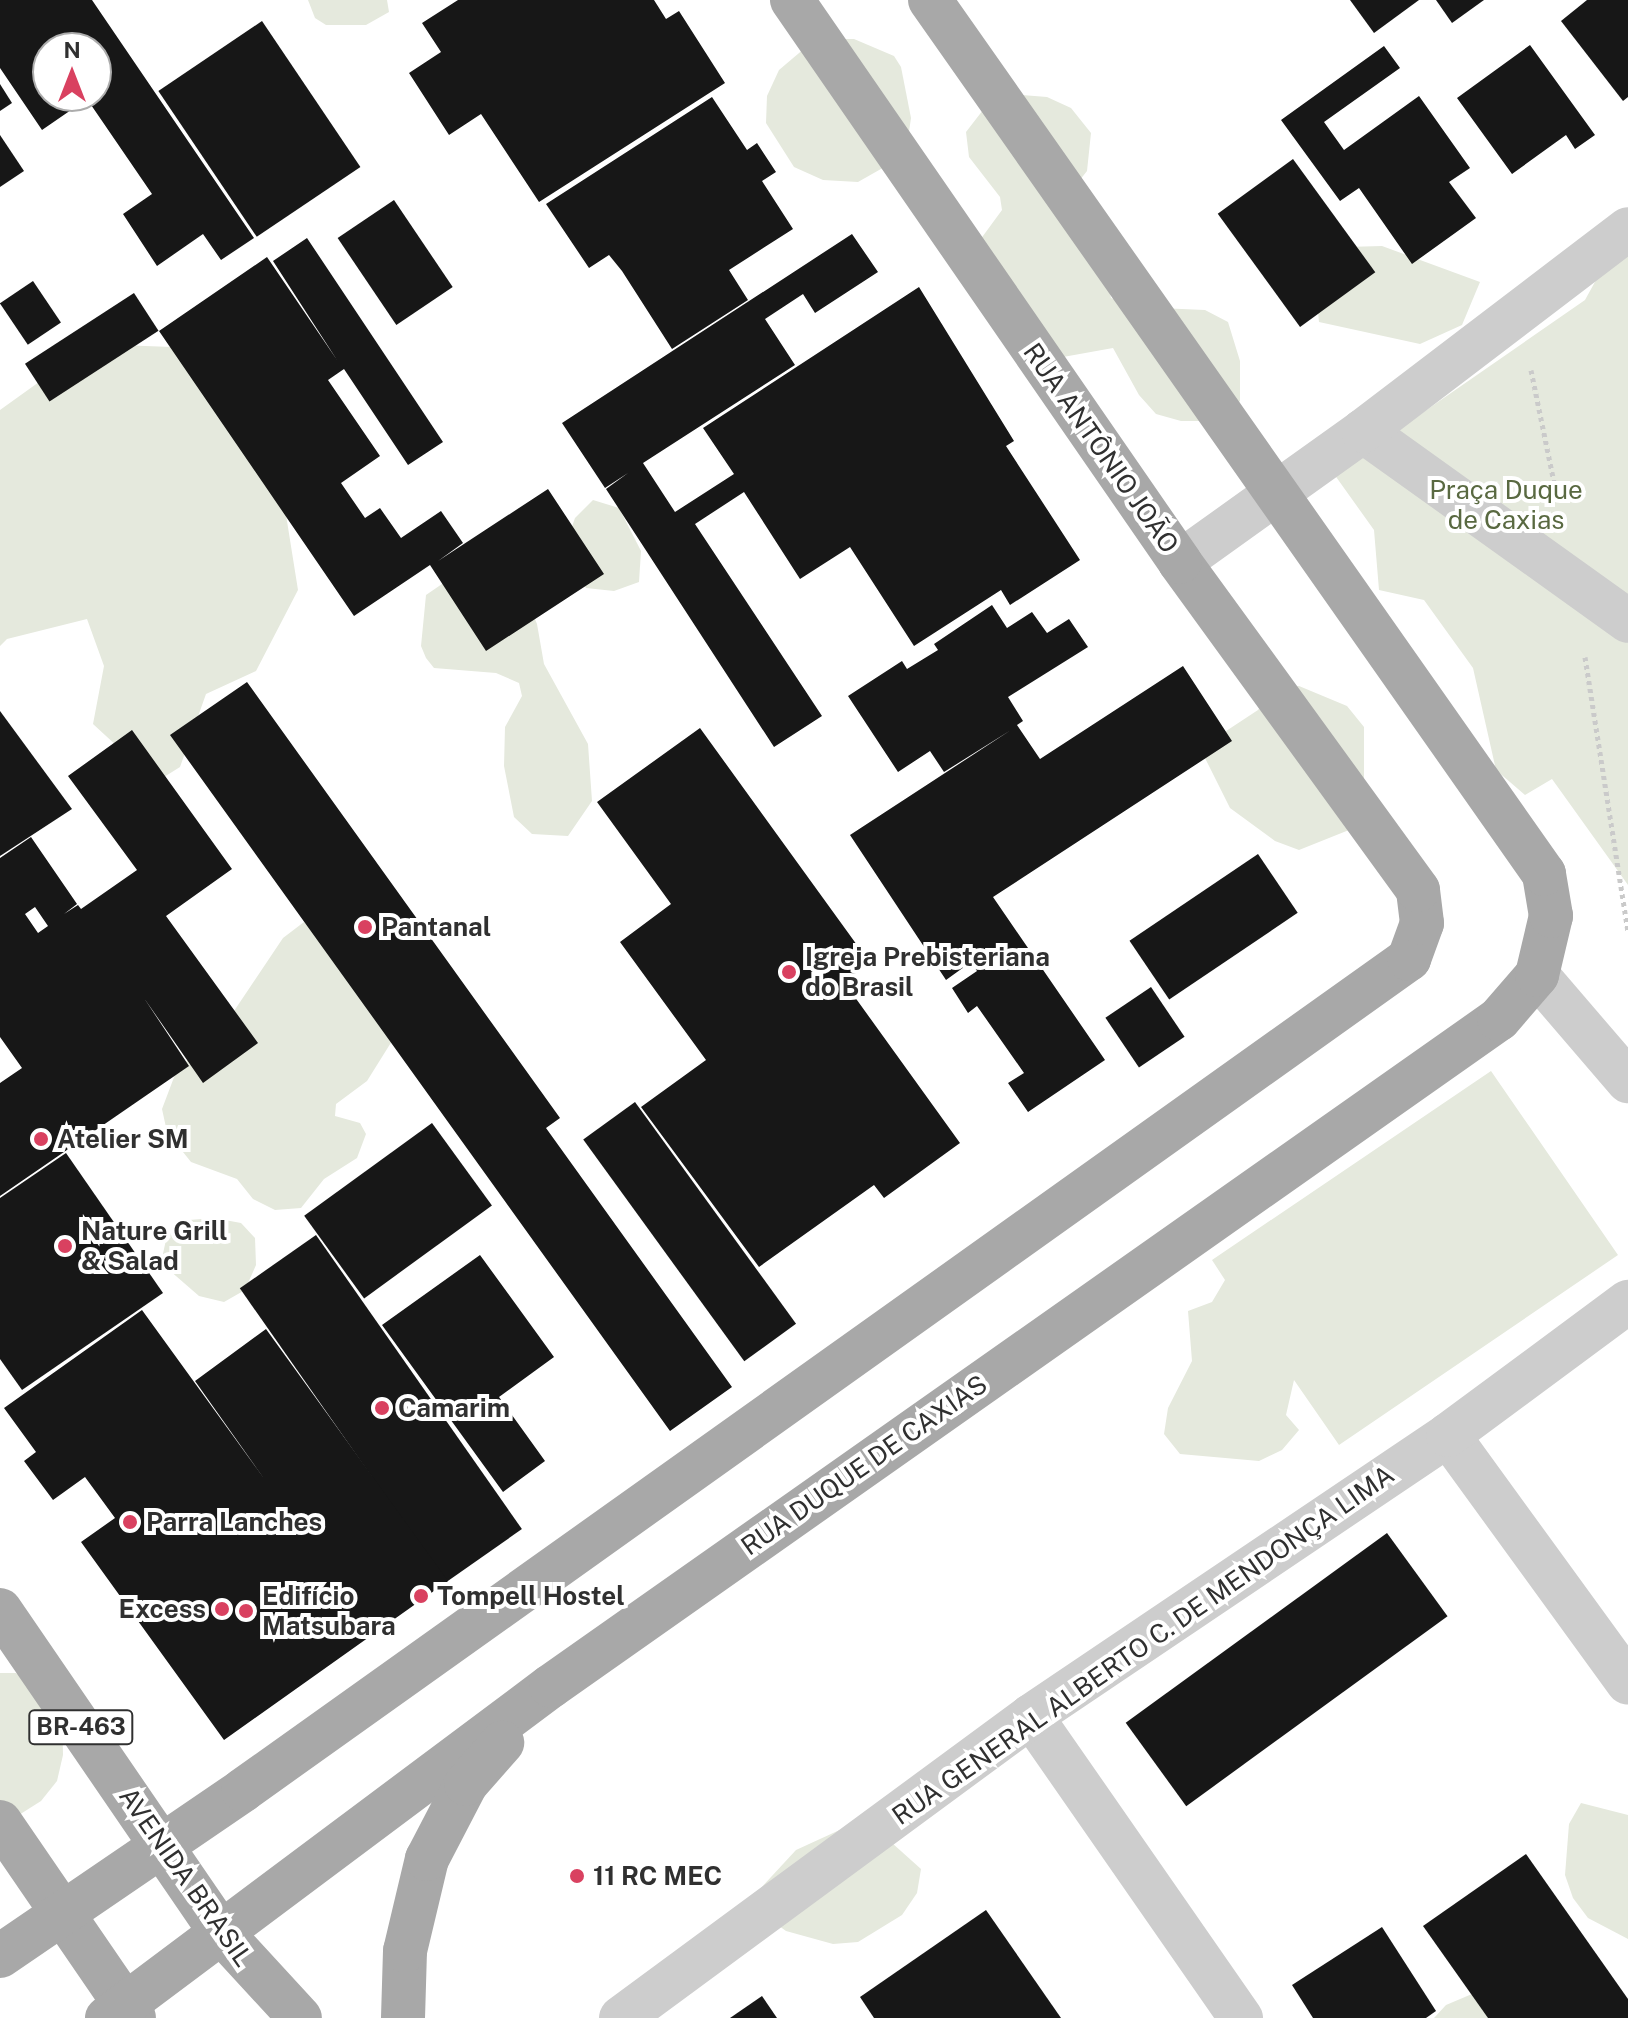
<!DOCTYPE html>
<meta charset="utf-8">
<style>
body{margin:0}
#map{position:relative;width:1628px;height:2018px;overflow:hidden;background:#fff;font-family:"Public Sans",sans-serif}
div>[style]{position:absolute}
[style*='--x']{left:calc(var(--x)*1px);top:calc(var(--y)*1px);width:calc(var(--w)*1px);rotate:calc(var(--a)*1deg)}
.green>*{inset:0;background:#e5e9dd}
.building>*{inset:0;background:#171717;transform-origin:0 0}
.path>*{height:5px;margin-top:-2.5px;transform-origin:0;background:repeating-linear-gradient(90deg,#cacaca 0 4px,transparent 0 8px)}
.minor>*{height:44px;margin:-22px;padding:0 22px;transform-origin:22px;border-radius:22px;background:#cdcdcd}
.major>*{height:44px;margin:-22px;padding:0 22px;transform-origin:22px;border-radius:22px;background:#a8a8a8}
.dots>*{width:22px;height:22px;translate:-50% -50%;box-sizing:border-box;border:4px solid #fff;border-radius:50%}
span{translate:-50% -50%;white-space:nowrap;text-align:center;line-height:1.15;-webkit-text-stroke:8px #fff;paint-order:stroke}
.shield-label span{padding:2px 6px;background:#fff;border:2px solid;border-radius:6px;-webkit-text-stroke-width:0}
.shield-label{font-size:24px;color:#303030;font-weight:700}
.street-label{font-size:26px;color:#303030}
.park-label{font-size:26px;color:#596941}
.poi-label{font-size:26px;color:#303030;font-weight:700}
.left{translate:0 -50%;text-align:left}
.right{translate:-100% -50%;text-align:right}
.north{position:absolute;left:32px;top:32px;width:80px;height:80px;box-sizing:border-box;background:#fff;border:2px solid #acacac;border-radius:50%;rotate:0deg;font-size:22px;font-weight:700;line-height:32px;text-align:center;color:#303030}
.north::after{content:'';display:block;margin:auto;width:28px;height:36px;background:#d94160;clip-path:polygon(50% 0,100% 100%,50% 72%,0 100%)}
</style>
<div id="map">
<div class="green">
<i style="clip-path:polygon(308px 0,387px 0,389px 12px,366px 25px,326px 25px,315px 18px)"></i>
<i style="clip-path:polygon(825px 39px,854px 39px,894px 56px,901px 67px,911px 118px,907px 145px,902px 157px,858px 182px,823px 180px,794px 167px,766px 123px,767px 96px,779px 70px,812px 42px)"></i>
<i style="clip-path:polygon(1022px 95px,1047px 97px,1071px 108px,1091px 133px,1087px 171px,1072px 190px,1106px 270px,1111px 298px,1136px 307px,1205px 310px,1228px 322px,1240px 361px,1240px 401px,1220px 421px,1181px 421px,1156px 414px,1139px 395px,1113px 348px,1063px 357px,980px 240px,1002px 210px,1000px 197px,969px 157px,966px 132px,983px 110px)"></i>
<i style="clip-path:polygon(1628px 240px,1628px 885px,1552px 779px,1525px 795px,1496px 770px,1473px 668px,1424px 600px,1379px 590px,1374px 530px,1334px 474px,1585px 300px,1617px 242px)"></i>
<i style="clip-path:polygon(1382px 246px,1480px 282px,1462px 325px,1420px 344px,1319px 322px,1316px 291px,1346px 247px)"></i>
<i style="clip-path:polygon(92px 344px,172px 347px,283px 496px,298px 590px,256px 671px,206px 694px,180px 767px,156px 782px,93px 724px,104px 666px,87px 619px,7px 639px,0 646px,0 410px)"></i>
<i style="clip-path:polygon(593px 500px,619px 508px,641px 551px,639px 582px,614px 591px,586px 588px,573px 566px,567px 541px,575px 518px)"></i>
<i style="clip-path:polygon(458px 573px,517px 575px,537px 624px,544px 664px,588px 744px,592px 801px,568px 836px,532px 834px,514px 817px,504px 766px,505px 727px,522px 696px,519px 683px,496px 673px,434px 668px,426px 658px,421px 646px,426px 595px)"></i>
<i style="clip-path:polygon(1299px 686px,1347px 706px,1364px 727px,1364px 805px,1349px 830px,1299px 850px,1275px 841px,1230px 808px,1205px 758px,1217px 737px,1258px 710px,1273px 689px)"></i>
<i style="clip-path:polygon(304px 922px,407px 1017px,367px 1081px,336px 1104px,335px 1116px,360px 1123px,366px 1134px,357px 1158px,324px 1179px,301px 1208px,275px 1210px,253px 1199px,237px 1179px,191px 1162px,167px 1132px,162px 1109px,176px 1072px,232px 1014px,283px 938px)"></i>
<i style="clip-path:polygon(1491px 1071px,1618px 1255px,1339px 1445px,1294px 1380px,1286px 1415px,1299px 1430px,1282px 1450px,1259px 1461px,1180px 1454px,1164px 1434px,1168px 1408px,1192px 1361px,1188px 1311px,1212px 1302px,1225px 1280px,1212px 1260px)"></i>
<i style="clip-path:polygon(214px 1218px,241px 1223px,255px 1238px,256px 1265px,245px 1290px,224px 1302px,199px 1296px,161px 1263px,167px 1235px,189px 1220px)"></i>
<i style="clip-path:polygon(0 1673px,16px 1673px,62px 1706px,63px 1755px,57px 1781px,41px 1801px,0 1827px)"></i>
<i style="clip-path:polygon(1581px 1803px,1628px 1815px,1628px 1939px,1588px 1918px,1573px 1898px,1565px 1875px,1569px 1824px)"></i>
<i style="clip-path:polygon(844px 1828px,892px 1843px,921px 1869px,917px 1893px,902px 1915px,858px 1942px,833px 1944px,786px 1931px,764px 1915px,760px 1889px,796px 1850px)"></i>
<i style="clip-path:polygon(1472px 1994px,1533px 2018px,1434px 2018px,1446px 2005px)"></i>
</div>
<div class="building">
<i style="clip-path:polygon(evenodd,0 0,92px 0,254px 238px,221px 260px,203px 234px,157px 266px,123px 214px,152px 194px,87px 99px,42px 130px,0 68px,0 0,48px 48px,96px 48px,96px 96px,48px 96px,48px 48px)"></i>
<i style="clip-path:polygon(458px 0,654px 0,666px 19px,679px 11px,725px 83px,539px 202px,481px 114px,449px 135px,409px 73px,441px 52px,422px 23px)"></i>
<i style="clip-path:polygon(1350px 0,1419px 0,1374px 33px)"></i>
<i style="clip-path:polygon(1436px 0,1484px 0,1452px 23px)"></i>
<i style="clip-path:polygon(1587px 0,1628px 0,1628px 97px,1623px 101px,1561px 21px)"></i>
<i style="left:262px;top:21px;width:176px;height:125px;rotate:56deg"></i>
<i style="clip-path:polygon(1530px 45px,1595px 135px,1575px 149px,1566px 135px,1512px 174px,1457px 98px)"></i>
<i style="clip-path:polygon(1384px 46px,1400px 68px,1324px 122px,1344px 150px,1419px 96px,1470px 168px,1449px 182px,1476px 218px,1412px 264px,1359px 188px,1340px 201px,1281px 120px)"></i>
<i style="clip-path:polygon(0 84px,12px 103px,0 111px)"></i>
<i style="clip-path:polygon(712px 97px,747px 150px,757px 143px,776px 172px,762px 181px,793px 229px,729px 270px,748px 300px,672px 349px,622px 271px,609px 255px,589px 268px,546px 204px)"></i>
<i style="clip-path:polygon(0 135px,24px 171px,0 187px)"></i>
<i style="left:1293px;top:159px;width:140px;height:93px;rotate:54deg"></i>
<i style="left:394px;top:200px;width:105px;height:68px;rotate:56deg"></i>
<i style="clip-path:polygon(852px 234px,878px 272px,815px 313px,803px 294px,765px 319px,795px 365px,643px 463px,675px 512px,734px 474px,703px 428px,919px 287px,1014px 441px,1006px 446px,1080px 560px,1010px 605px,1001px 590px,914px 646px,850px 547px,800px 579px,744px 492px,695px 524px,822px 716px,774px 747px,606px 489px,628px 473px,605px 488px,562px 423px)"></i>
<i style="clip-path:polygon(307px 238px,443px 442px,408px 465px,344px 369px,328px 380px,380px 456px,341px 483px,365px 518px,380px 508px,401px 538px,441px 511px,463px 543px,438px 561px,548px 489px,604px 574px,486px 651px,430px 565px,354px 616px,159px 331px,267px 257px,337px 360px,273px 261px)"></i>
<i style="left:33px;top:281px;width:50px;height:40px;rotate:56deg"></i>
<i style="left:134px;top:293px;width:45px;height:130px;rotate:57deg"></i>
<i style="clip-path:polygon(992px 605px,1007px 628px,1032px 612px,1047px 633px,1069px 619px,1088px 647px,1008px 697px,1023px 721px,1017px 725px,1040px 759px,1183px 666px,1232px 741px,993px 897px,1105px 1060px,1028px 1112px,1008px 1083px,1024px 1073px,977px 1006px,968px 1013px,952px 988px,977px 971px,971px 962px,946px 980px,850px 835px,1011px 730px,944px 772px,930px 751px,898px 772px,848px 696px,902px 661px,907px 669px,938px 650px,934px 644px)"></i>
<i style="clip-path:polygon(247px 682px,560px 1118px,546px 1128px,732px 1387px,670px 1431px,170px 735px)"></i>
<i style="clip-path:polygon(0 711px,72px 809px,0 856px)"></i>
<i style="clip-path:polygon(700px 728px,870px 963px,844px 982px,960px 1143px,884px 1198px,874px 1185px,759px 1267px,641px 1107px,706px 1060px,620px 942px,671px 904px,597px 802px)"></i>
<i style="clip-path:polygon(evenodd,132px 730px,232px 869px,166px 916px,258px 1043px,203px 1083px,144px 998px,189px 1066px,0 1196px,0 1083px,22px 1068px,0 1037px,0 858px,31px 837px,77px 904px,64px 914px,78px 905px,81px 909px,137px 870px,68px 776px,132px 730px,35px 907px,48px 926px,38px 933px,25px 914px,35px 907px)"></i>
<i style="left:1258px;top:854px;width:71px;height:155px;rotate:56deg"></i>
<i style="left:1151px;top:987px;width:60px;height:55px;rotate:56deg"></i>
<i style="left:635px;top:1102px;width:274px;height:64px;rotate:54deg"></i>
<i style="left:432px;top:1123px;width:102px;height:158px;rotate:54deg"></i>
<i style="clip-path:polygon(66px 1153px,163px 1293px,22px 1390px,0 1359px,0 1198px)"></i>
<i style="left:316px;top:1235px;width:359px;height:93px;rotate:55deg"></i>
<i style="clip-path:polygon(480px 1255px,554px 1357px,499px 1397px,545px 1461px,503px 1492px,382px 1325px)"></i>
<i style="clip-path:polygon(142px 1310px,265px 1480px,195px 1381px,266px 1329px,448px 1581px,224px 1740px,81px 1542px,115px 1518px,85px 1477px,53px 1500px,24px 1461px,36px 1452px,4px 1408px)"></i>
<i style="left:1387px;top:1533px;width:103px;height:323px;rotate:54deg"></i>
<i style="clip-path:polygon(1526px 1854px,1628px 1999px,1628px 2018px,1488px 2018px,1423px 1926px)"></i>
<i style="clip-path:polygon(986px 1910px,1061px 2018px,874px 2018px,860px 1997px)"></i>
<i style="clip-path:polygon(1382px 1927px,1436px 2011px,1426px 2018px,1313px 2018px,1292px 1985px)"></i>
<i style="clip-path:polygon(762px 1996px,777px 2018px,730px 2018px)"></i>
</div>
<div class="path">
<i style="--x:1531;--y:370;--w:135;--a:78.4"></i>
<i style="--x:1585;--y:657;--w:279;--a:81.1"></i>
</div>
<div class="minor">
<i style="--x:1363;--y:431;--w:326;--a:35.6"></i>
<i style="--x:1180;--y:562;--w:225;--a:-35.6"></i>
<i style="--x:1363;--y:431;--w:333;--a:-37.3"></i>
<i style="--x:1537;--y:975;--w:140;--a:49.4"></i>
<i style="--x:1448;--y:1435;--w:306;--a:54"></i>
<i style="--x:1031;--y:1716;--w:368;--a:55.2"></i>
<i style="--x:621;--y:2018;--w:509;--a:-36.37"></i>
<i style="--x:1031;--y:1716;--w:503;--a:-33.97"></i>
<i style="--x:1448;--y:1435;--w:224;--a:-36.5"></i>
</div>
<div class="major">
<i style="--x:0;--y:1610;--w:389;--a:55.6"></i>
<i style="--x:220;--y:1931;--w:118;--a:47.4"></i>
<i style="--x:0;--y:1822;--w:237;--a:55.6"></i>
<i style="--x:0;--y:1956;--w:294;--a:-34.3"></i>
<i style="--x:243;--y:1790;--w:1432;--a:-35.48"></i>
<i style="--x:1409;--y:959;--w:38;--a:-70"></i>
<i style="--x:1422;--y:923;--w:33;--a:-97"></i>
<i style="--x:1418;--y:890;--w:405;--a:-126"></i>
<i style="--x:1180;--y:562;--w:683;--a:-124.62"></i>
<i style="--x:107;--y:2018;--w:554;--a:-36.79"></i>
<i style="--x:551;--y:1686;--w:1159;--a:-35.13"></i>
<i style="--x:1499;--y:1019;--w:58;--a:-49.2"></i>
<i style="--x:1537;--y:975;--w:61;--a:-76.7"></i>
<i style="--x:1551;--y:916;--w:43;--a:-99.5"></i>
<i style="--x:1544;--y:874;--w:1068;--a:-125.09"></i>
<i style="--x:403;--y:2018;--w:67;--a:-88.3"></i>
<i style="--x:405;--y:1951;--w:95;--a:-76.6"></i>
<i style="--x:427;--y:1859;--w:85;--a:-62.5"></i>
<i style="--x:466;--y:1784;--w:55;--a:-48.7"></i>
</div>
<div class="dots">
<i style="left:365px;top:927px;background:#d94160"></i>
<i style="left:789px;top:972px;background:#d94160"></i>
<i style="left:41px;top:1139px;background:#d94160"></i>
<i style="left:65px;top:1246px;background:#d94160"></i>
<i style="left:382px;top:1408px;background:#d94160"></i>
<i style="left:130px;top:1522px;background:#d94160"></i>
<i style="left:421px;top:1596px;background:#d94160"></i>
<i style="left:222px;top:1609px;background:#d94160"></i>
<i style="left:246px;top:1611px;background:#d94160"></i>
<i style="left:577px;top:1876px;background:#d94160"></i>
</div>
<div class="shield-label">
<span style="left:81px;top:1727px">BR-463</span>
</div>
<div class="street-label">
<span style="left:1101px;top:448px;rotate:55deg">RUA ANTÔNIO JOÃO</span>
<span style="left:864px;top:1465px;rotate:-35deg">RUA DUQUE DE CAXIAS</span>
<span style="left:1143px;top:1645px;rotate:-35deg">RUA GENERAL ALBERTO C. DE MENDONÇA LIMA</span>
<span style="left:186px;top:1877px;rotate:55deg">AVENIDA BRASIL</span>
</div>
<div class="park-label">
<span style="left:1506px;top:505px">Praça Duque<br>de Caxias</span>
</div>
<div class="poi-label">
<span class="left" style="left:381px;top:927px">Pantanal</span>
<span class="left" style="left:805px;top:972px">Igreja Prebisteriana<br>do Brasil</span>
<span class="left" style="left:57px;top:1139px">Atelier SM</span>
<span class="left" style="left:81px;top:1246px">Nature Grill<br>&amp; Salad</span>
<span class="left" style="left:398px;top:1408px">Camarim</span>
<span class="left" style="left:146px;top:1522px">Parra Lanches</span>
<span class="left" style="left:262px;top:1611px">Edifício<br>Matsubara</span>
<span class="left" style="left:437px;top:1596px">Tompell Hostel</span>
<span class="right" style="left:206px;top:1609px">Excess</span>
<span class="left" style="left:593px;top:1876px">11 RC MEC</span>
</div>
<div class="north">N</div>
</div>
